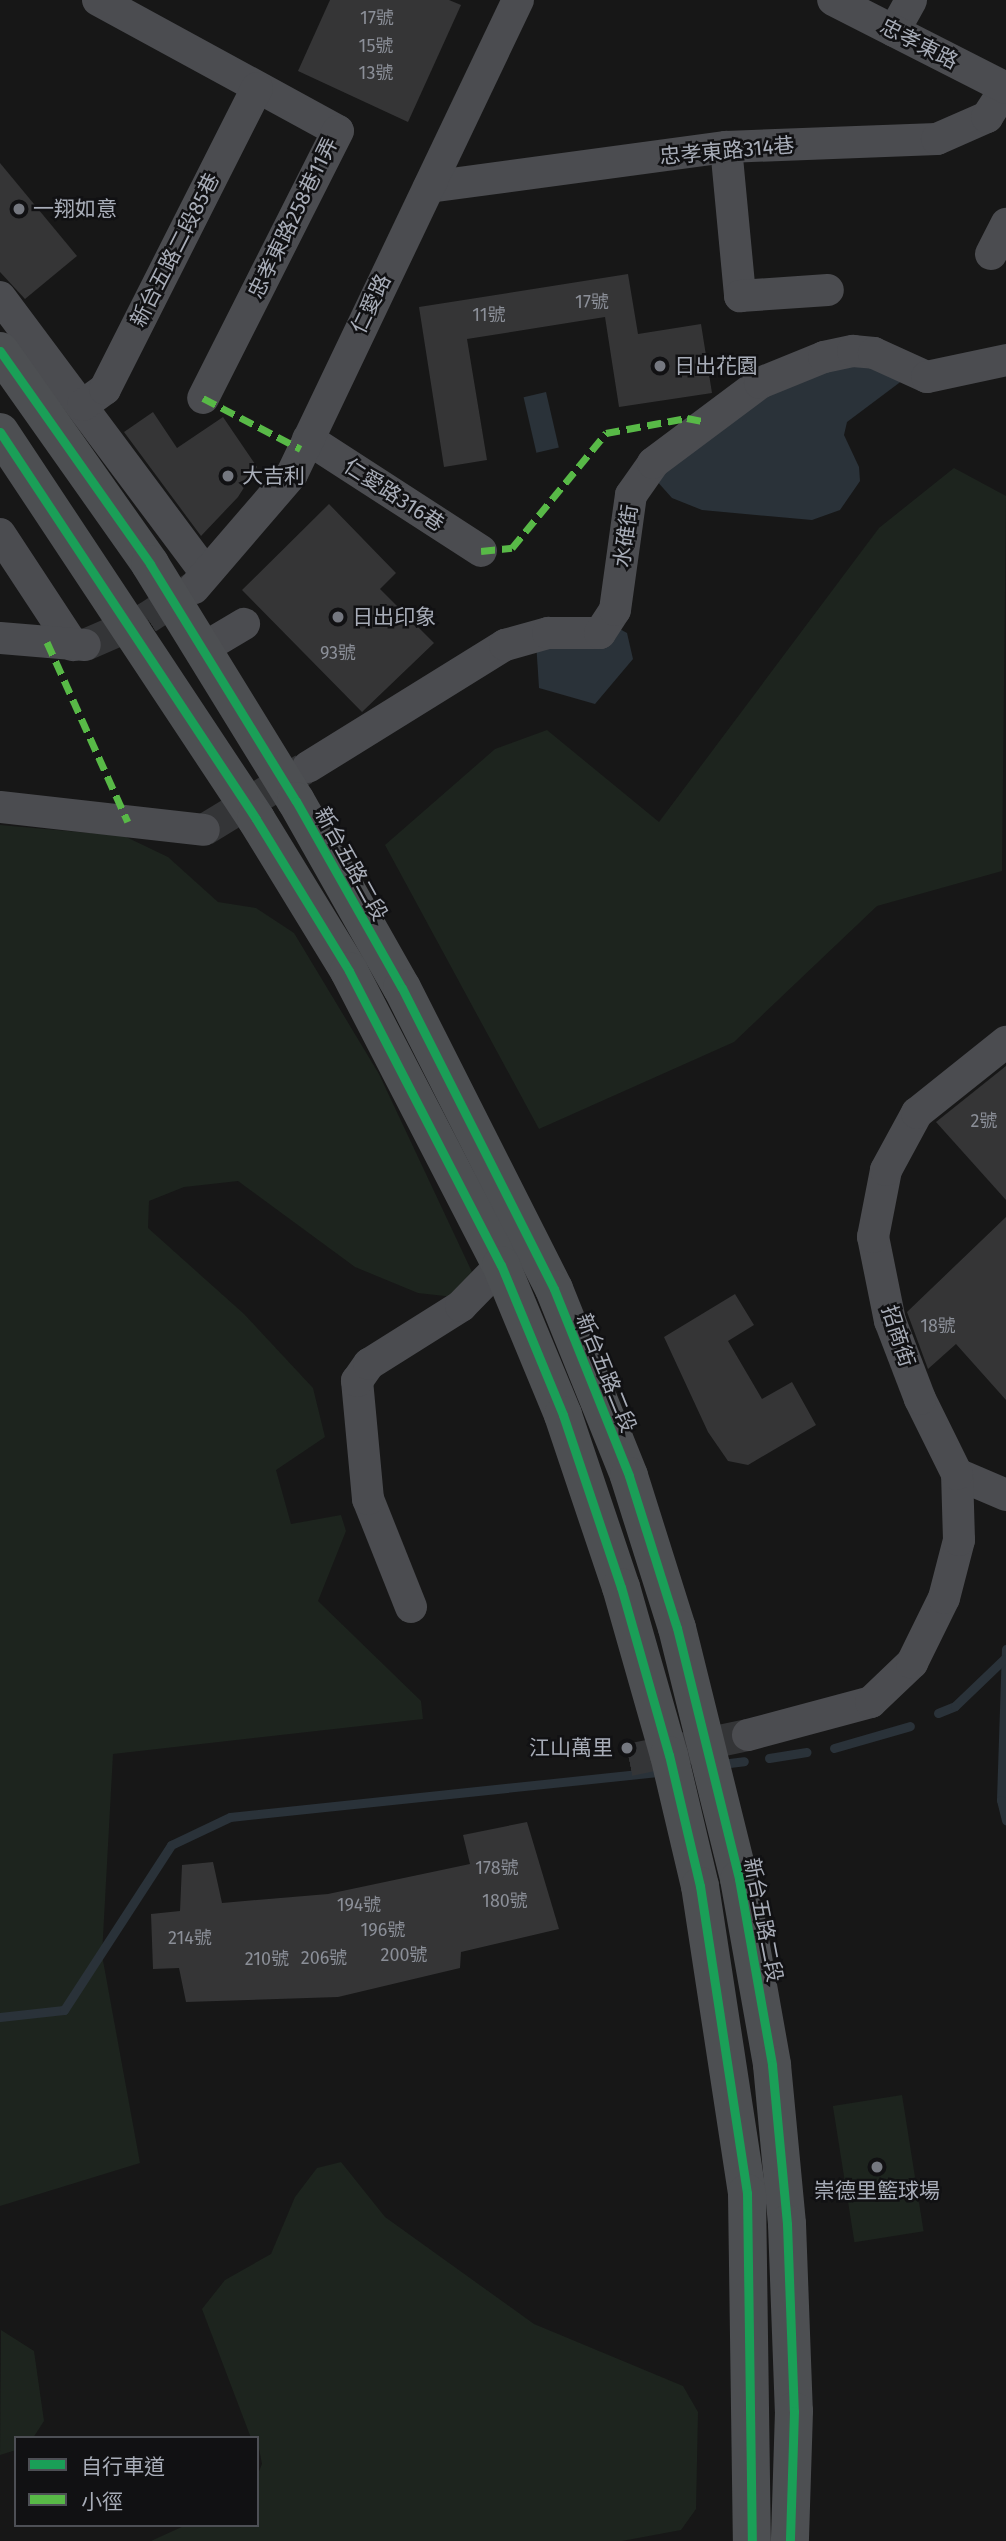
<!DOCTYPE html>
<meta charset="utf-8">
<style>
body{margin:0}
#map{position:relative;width:1006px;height:2541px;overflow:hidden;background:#171717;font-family:"Fira Sans","Noto Sans TC",sans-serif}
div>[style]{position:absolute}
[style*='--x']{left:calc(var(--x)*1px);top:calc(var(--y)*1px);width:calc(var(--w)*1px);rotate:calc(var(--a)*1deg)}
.green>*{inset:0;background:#1d241e;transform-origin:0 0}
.water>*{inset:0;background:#2a3239;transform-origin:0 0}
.stream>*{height:9px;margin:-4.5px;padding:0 4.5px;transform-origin:4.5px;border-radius:4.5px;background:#2a3239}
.building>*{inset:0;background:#353536}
.minor-tunnel>*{height:32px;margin-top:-16px;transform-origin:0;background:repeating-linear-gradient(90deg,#343537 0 32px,transparent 0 48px)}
.minor>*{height:32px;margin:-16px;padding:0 16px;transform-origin:16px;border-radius:16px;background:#4b4c50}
.major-bridge>*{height:38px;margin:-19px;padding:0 19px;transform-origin:19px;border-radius:19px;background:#4d4f52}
.quiet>*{height:7px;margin-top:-3.5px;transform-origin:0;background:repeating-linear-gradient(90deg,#58b947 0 14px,transparent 0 21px)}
.cycleway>*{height:9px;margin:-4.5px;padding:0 4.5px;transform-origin:4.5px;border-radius:4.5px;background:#1a9f57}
.dots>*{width:19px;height:19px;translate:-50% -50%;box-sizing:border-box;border:4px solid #111113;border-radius:50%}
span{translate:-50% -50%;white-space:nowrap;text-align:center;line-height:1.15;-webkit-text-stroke:5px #111113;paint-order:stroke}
.number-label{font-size:18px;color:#8b8f98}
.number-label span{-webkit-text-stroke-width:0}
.street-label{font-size:21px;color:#a8adb8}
.poi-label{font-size:21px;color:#a8adb8}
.left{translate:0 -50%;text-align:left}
.right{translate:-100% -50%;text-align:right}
.legend{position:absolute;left:14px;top:2436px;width:245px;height:91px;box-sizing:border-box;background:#111113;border:2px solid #4d4f55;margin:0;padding:9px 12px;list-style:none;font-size:21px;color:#a8adb8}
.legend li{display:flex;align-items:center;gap:14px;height:35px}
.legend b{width:35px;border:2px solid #4d4f55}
</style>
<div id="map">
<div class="green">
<i style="clip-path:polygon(954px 468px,1006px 496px,1002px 871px,877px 906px,734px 1042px,539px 1129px,385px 845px,495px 749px,547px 730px,659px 822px,879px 528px)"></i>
<i style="clip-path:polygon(0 825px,124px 836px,168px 857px,218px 902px,256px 908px,294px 933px,379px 1074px,472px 1272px,454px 1297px,418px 1293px,355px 1267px,238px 1181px,184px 1187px,149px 1201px,148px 1228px,244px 1314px,313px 1388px,325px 1437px,276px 1470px,291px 1524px,341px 1515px,346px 1531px,318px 1601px,421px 1701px,423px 1719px,113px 1754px,102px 1955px,140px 2163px,0 2206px)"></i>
<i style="left:902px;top:2095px;width:138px;height:70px;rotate:81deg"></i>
<i style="clip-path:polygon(341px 2162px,385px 2217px,534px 2324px,683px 2386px,698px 2412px,696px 2509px,681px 2530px,622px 2541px,151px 2541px,186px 2525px,257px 2525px,257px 2476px,262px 2464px,257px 2438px,251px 2438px,202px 2309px,225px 2280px,271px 2254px,295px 2197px,317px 2168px)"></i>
<i style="clip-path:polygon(1px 2330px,34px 2351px,44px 2421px,33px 2438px,16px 2438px,16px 2450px,0 2455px)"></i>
</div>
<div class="water">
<i style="clip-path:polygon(850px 361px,907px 377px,847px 422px,844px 435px,859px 467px,860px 481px,840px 510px,812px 520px,702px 510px,672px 498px,655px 479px,761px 392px)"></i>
<i style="left:546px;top:392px;width:57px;height:23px;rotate:77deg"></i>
<i style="clip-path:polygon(618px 628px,627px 633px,633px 659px,595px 704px,539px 688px,536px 641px)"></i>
</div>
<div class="stream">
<i style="--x:1006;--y:1649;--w:151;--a:91.9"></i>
<i style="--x:1001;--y:1800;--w:21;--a:76"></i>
<i style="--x:938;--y:1713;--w:18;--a:-22"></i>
<i style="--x:955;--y:1706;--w:68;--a:-43.8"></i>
<i style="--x:834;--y:1748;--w:79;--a:-16.1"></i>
<i style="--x:769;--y:1758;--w:38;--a:-9"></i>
<i style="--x:721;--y:1764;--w:23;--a:-7"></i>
<i style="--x:0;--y:2017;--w:64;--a:-6.2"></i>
<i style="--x:64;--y:2010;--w:197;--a:-57"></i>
<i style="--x:171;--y:1845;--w:65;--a:-25.4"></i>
<i style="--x:230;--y:1817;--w:437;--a:-6"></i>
</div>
<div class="building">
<i style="clip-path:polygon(330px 0,449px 0,461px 5px,408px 122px,298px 71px)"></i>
<i style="clip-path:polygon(0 163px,77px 256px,25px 299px,0 272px)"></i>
<i style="clip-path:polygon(628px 274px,638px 334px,701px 324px,712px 393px,619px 407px,605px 317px,467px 339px,487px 460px,444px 467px,419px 307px)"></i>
<i style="clip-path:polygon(153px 412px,177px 448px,223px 417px,257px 467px,238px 497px,201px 536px,124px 432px)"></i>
<i style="clip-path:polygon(329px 504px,396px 573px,380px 589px,434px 643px,362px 712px,242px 590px)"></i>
<i style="clip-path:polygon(1006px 1066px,1006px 1200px,936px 1122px)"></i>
<i style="clip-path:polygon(1006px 1217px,1006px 1400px,956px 1344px,928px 1369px,907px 1312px)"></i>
<i style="clip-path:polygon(735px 1294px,754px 1325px,728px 1341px,762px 1399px,792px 1382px,816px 1425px,748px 1465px,728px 1461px,708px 1432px,664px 1337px)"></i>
<i style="clip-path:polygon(527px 1822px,559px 1929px,461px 1952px,460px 1968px,338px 1997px,186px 2002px,179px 1968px,153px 1969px,151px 1914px,180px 1911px,182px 1865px,213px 1862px,222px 1903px,328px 1894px,470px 1864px,463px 1835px)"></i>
</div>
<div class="minor-tunnel">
<i style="--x:85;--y:645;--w:68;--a:-23.5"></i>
<i style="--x:147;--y:618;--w:55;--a:-33.1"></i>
<i style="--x:204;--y:830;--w:117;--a:-31.4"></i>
<i style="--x:629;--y:1760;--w:122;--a:-11.9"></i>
</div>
<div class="minor">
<i style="--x:98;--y:0;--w:273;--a:28.6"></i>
<i style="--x:338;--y:131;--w:299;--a:116.8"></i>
<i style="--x:894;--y:31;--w:35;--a:-61"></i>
<i style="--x:726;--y:147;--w:150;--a:84.6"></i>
<i style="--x:740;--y:296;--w:88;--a:-3.9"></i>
<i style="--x:429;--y:187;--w:300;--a:-7.7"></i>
<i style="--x:726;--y:147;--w:211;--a:-2.2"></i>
<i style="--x:937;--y:139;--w:55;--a:-23.7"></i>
<i style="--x:987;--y:117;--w:35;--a:-57"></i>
<i style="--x:1006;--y:88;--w:194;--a:-153"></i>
<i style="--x:991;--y:254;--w:34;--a:-63"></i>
<i style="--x:0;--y:297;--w:344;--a:53.3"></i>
<i style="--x:83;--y:405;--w:27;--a:-36"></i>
<i style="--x:105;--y:389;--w:337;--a:-63.2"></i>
<i style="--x:308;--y:439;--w:206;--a:32.9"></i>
<i style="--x:0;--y:534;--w:133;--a:56.7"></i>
<i style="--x:194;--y:588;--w:150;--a:-49.3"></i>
<i style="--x:292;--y:474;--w:525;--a:-64.51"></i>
<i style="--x:0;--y:638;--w:85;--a:4.7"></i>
<i style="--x:202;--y:649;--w:49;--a:-30.8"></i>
<i style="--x:308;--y:767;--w:232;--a:-31.8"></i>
<i style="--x:505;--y:645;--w:45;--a:-15.6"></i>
<i style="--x:548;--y:633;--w:52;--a:0"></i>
<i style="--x:600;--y:633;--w:27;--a:-57"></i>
<i style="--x:615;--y:610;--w:116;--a:-82.1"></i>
<i style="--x:631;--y:495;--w:39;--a:-55"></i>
<i style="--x:653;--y:463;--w:134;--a:-36.8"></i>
<i style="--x:760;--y:383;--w:69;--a:-22.1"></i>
<i style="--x:824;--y:357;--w:30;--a:-12"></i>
<i style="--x:853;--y:351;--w:21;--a:5"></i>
<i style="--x:874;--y:353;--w:58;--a:24.4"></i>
<i style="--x:927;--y:377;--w:81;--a:-12.1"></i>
<i style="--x:0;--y:807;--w:205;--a:6.4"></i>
<i style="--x:957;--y:1474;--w:53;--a:23.2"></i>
<i style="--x:411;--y:1607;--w:116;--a:-111.7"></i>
<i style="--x:368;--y:1499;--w:119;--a:-95.3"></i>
<i style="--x:357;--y:1381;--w:21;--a:-55"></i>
<i style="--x:369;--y:1364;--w:109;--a:-32.2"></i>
<i style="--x:461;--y:1306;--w:57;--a:-45.7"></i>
<i style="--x:748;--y:1735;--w:127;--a:-15"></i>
<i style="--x:871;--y:1702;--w:57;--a:-43.6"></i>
<i style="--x:912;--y:1663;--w:72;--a:-63.8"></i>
<i style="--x:944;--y:1598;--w:60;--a:-75.5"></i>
<i style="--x:959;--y:1540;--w:66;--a:-91.7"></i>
<i style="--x:957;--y:1474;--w:84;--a:-116.3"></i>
<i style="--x:920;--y:1399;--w:84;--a:-111"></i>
<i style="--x:890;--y:1321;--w:86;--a:-101.4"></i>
<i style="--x:873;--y:1237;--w:68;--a:-79"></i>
<i style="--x:886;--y:1170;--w:65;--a:-61.5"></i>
<i style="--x:917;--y:1113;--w:114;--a:-38.6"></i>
</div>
<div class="major-bridge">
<i style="--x:0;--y:351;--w:261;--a:54.8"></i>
<i style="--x:150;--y:564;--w:278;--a:58.4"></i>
<i style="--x:296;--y:801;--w:215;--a:60.5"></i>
<i style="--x:402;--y:988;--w:337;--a:63.2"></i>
<i style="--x:554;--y:1289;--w:201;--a:68.1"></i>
<i style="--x:629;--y:1476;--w:159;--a:72.5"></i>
<i style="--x:677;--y:1628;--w:259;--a:76.1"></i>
<i style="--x:739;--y:1879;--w:189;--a:79.9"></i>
<i style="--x:772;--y:2065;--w:160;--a:84.6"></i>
<i style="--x:787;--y:2224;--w:187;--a:87.9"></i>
<i style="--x:794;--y:2411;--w:130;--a:91.8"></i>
<i style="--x:0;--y:432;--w:464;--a:56.5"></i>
<i style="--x:256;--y:819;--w:178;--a:58.5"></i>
<i style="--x:349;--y:971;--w:331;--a:62.7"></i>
<i style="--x:501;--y:1265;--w:162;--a:67.5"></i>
<i style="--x:563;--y:1415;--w:182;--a:71.4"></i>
<i style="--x:621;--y:1587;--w:175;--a:74.1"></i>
<i style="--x:669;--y:1755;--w:135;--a:76.7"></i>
<i style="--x:700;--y:1886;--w:311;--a:81.3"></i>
<i style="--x:747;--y:2193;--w:348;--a:89.2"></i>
</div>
<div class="quiet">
<i style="--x:203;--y:398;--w:110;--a:27.5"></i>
<i style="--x:481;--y:551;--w:31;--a:-6"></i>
<i style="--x:512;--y:548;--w:149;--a:-50.7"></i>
<i style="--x:606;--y:433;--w:82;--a:-10.5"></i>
<i style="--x:687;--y:418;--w:20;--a:11"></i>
<i style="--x:47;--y:642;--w:197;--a:65.8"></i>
</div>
<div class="cycleway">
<i style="--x:0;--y:351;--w:261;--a:54.8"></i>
<i style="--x:150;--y:564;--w:278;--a:58.4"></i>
<i style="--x:296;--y:801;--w:215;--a:60.5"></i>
<i style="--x:402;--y:988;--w:337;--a:63.2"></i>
<i style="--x:554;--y:1289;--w:201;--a:68.1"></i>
<i style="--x:629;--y:1476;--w:159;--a:72.5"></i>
<i style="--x:677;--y:1628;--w:259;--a:76.1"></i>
<i style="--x:739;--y:1879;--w:189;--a:79.9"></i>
<i style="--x:772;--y:2065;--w:160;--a:84.6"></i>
<i style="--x:787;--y:2224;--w:187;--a:87.9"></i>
<i style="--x:794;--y:2411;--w:130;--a:91.8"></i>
<i style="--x:0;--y:432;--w:464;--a:56.5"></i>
<i style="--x:256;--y:819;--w:178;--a:58.5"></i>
<i style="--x:349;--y:971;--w:331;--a:62.7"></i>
<i style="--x:501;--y:1265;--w:162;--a:67.5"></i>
<i style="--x:563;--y:1415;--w:182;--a:71.4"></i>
<i style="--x:621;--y:1587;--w:175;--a:74.1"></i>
<i style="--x:669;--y:1755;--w:135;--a:76.7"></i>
<i style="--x:700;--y:1886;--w:311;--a:81.3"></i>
<i style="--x:747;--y:2193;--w:348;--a:89.2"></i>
</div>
<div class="dots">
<i style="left:19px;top:209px;background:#757880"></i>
<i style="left:660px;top:366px;background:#757880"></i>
<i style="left:228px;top:476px;background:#757880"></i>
<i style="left:338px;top:617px;background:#757880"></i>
<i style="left:627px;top:1748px;background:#757880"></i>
<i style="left:877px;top:2167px;background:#757880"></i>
</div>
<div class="number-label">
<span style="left:377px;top:18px">17號</span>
<span style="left:376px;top:46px">15號</span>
<span style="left:376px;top:73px">13號</span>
<span style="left:592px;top:302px">17號</span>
<span style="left:489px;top:315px">11號</span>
<span style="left:338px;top:653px">93號</span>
<span style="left:984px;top:1121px">2號</span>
<span style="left:938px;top:1326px">18號</span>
<span style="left:497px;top:1868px">178號</span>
<span style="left:505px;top:1901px">180號</span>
<span style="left:359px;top:1905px">194號</span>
<span style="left:383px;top:1930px">196號</span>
<span style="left:190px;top:1938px">214號</span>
<span style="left:404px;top:1955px">200號</span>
<span style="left:324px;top:1958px">206號</span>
<span style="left:267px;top:1959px">210號</span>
</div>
<div class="street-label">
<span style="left:919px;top:44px;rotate:27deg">忠孝東路</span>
<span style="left:727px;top:151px;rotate:-5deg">忠孝東路314巷</span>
<span style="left:293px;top:218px;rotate:-64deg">忠孝東路258巷11弄</span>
<span style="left:175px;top:250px;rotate:-63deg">新台五路二段85巷</span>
<span style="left:371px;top:304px;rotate:-64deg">仁愛路</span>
<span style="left:394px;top:495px;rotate:33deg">仁愛路316巷</span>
<span style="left:626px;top:536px;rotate:-82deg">水碓街</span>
<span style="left:351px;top:864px;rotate:61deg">新台五路二段</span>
<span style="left:898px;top:1336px;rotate:72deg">招商街</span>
<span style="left:606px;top:1373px;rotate:68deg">新台五路二段</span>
<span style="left:763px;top:1920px;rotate:79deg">新台五路二段</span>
</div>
<div class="poi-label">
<span class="left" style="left:33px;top:209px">一翔如意</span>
<span class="left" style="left:674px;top:366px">日出花園</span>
<span class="left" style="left:242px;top:476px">大吉利</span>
<span class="left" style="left:352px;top:617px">日出印象</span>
<span class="right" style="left:613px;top:1748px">江山萬里</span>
<span style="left:877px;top:2191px">崇德里籃球場</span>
</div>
<ul class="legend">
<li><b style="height:9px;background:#1a9f57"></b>自行車道</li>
<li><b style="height:9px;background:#58b947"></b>小徑</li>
</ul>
</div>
